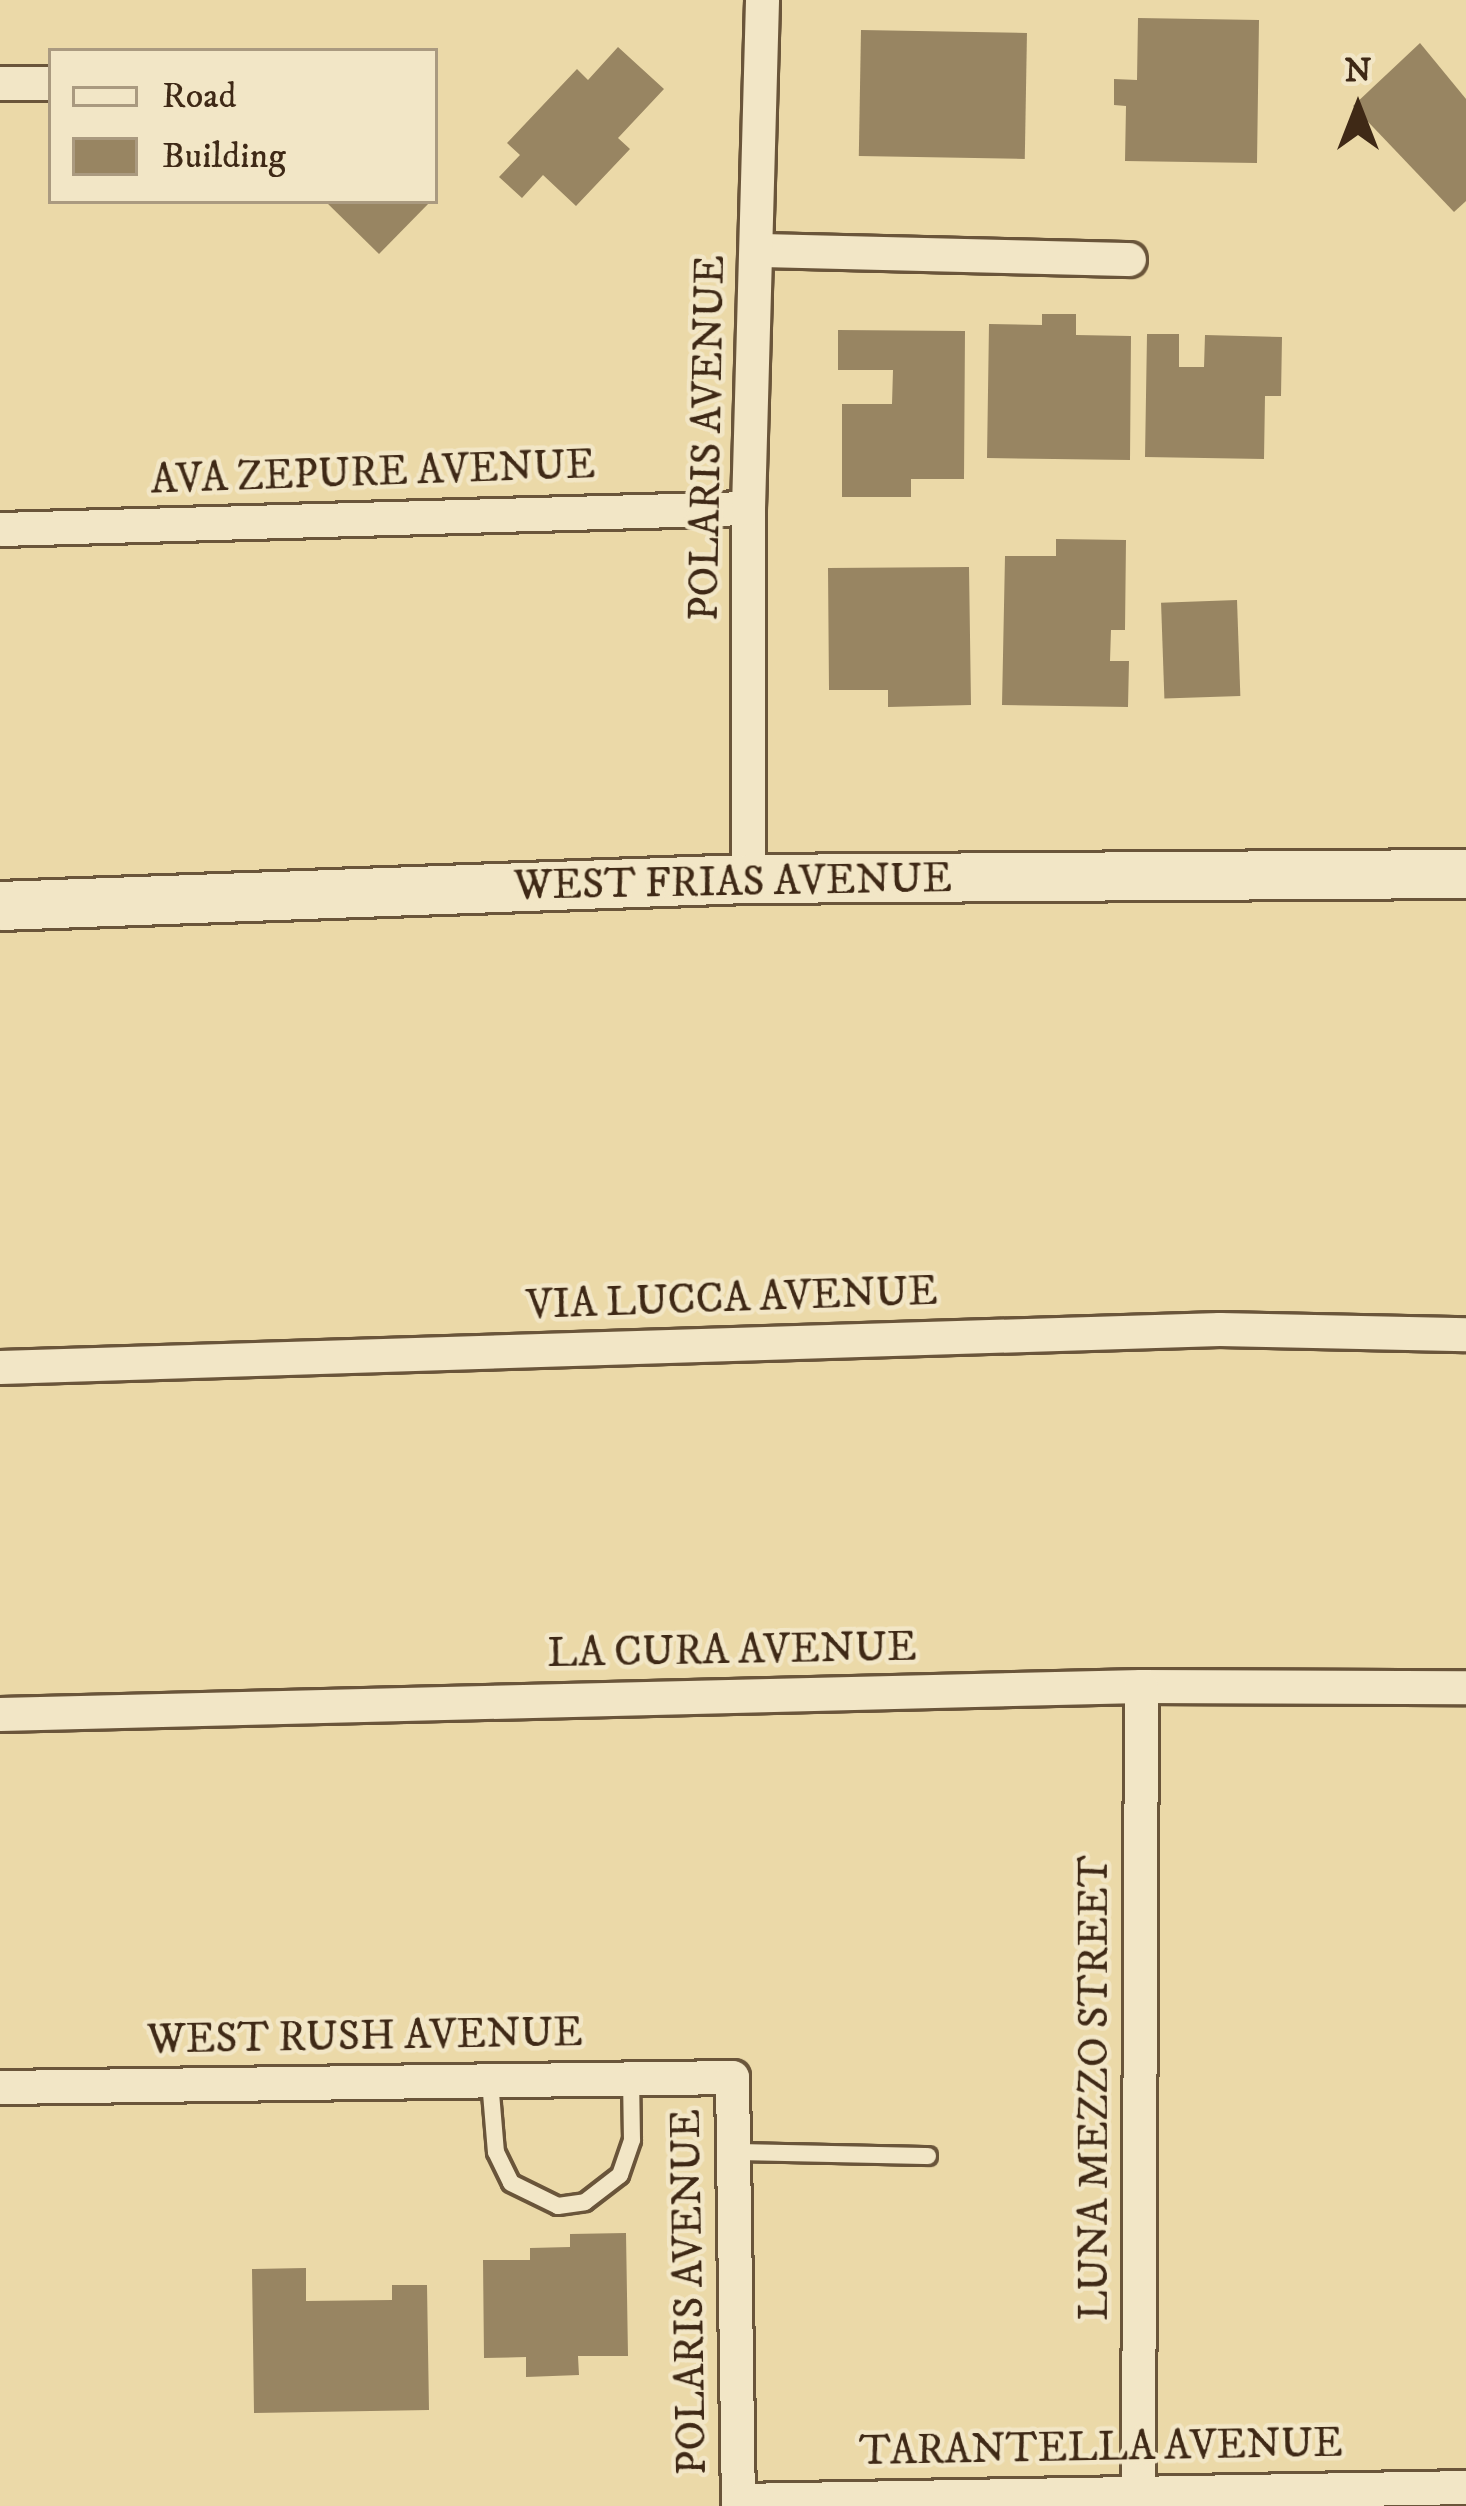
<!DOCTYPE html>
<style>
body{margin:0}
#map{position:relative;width:1466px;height:2506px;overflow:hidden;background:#ebd9a8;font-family:"IM FELL DW Pica",serif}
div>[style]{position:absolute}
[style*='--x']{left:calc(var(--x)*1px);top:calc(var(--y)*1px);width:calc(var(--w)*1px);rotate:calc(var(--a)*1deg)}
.building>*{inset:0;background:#988562;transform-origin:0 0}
.roads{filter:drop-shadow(3px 0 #6a553a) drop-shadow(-3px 0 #6a553a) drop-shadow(0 3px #6a553a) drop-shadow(0 -3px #6a553a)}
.lane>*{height:16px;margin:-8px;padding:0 8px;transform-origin:8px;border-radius:8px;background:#f2e6c6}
.street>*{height:33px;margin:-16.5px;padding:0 16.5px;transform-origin:16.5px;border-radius:16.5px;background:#f2e6c6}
.secondary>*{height:48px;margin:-24px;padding:0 24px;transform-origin:24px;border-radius:24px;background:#f2e6c6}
span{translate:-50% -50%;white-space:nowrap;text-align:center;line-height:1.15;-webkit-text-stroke:9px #f2e6c6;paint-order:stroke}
.street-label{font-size:42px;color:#3f2916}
.legend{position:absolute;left:48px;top:48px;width:390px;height:156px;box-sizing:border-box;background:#f2e6c6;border:3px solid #aa9a80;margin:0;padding:15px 21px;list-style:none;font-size:36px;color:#3f2916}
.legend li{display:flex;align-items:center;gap:24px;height:60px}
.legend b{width:60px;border:3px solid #aa9a80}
.north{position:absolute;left:1298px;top:48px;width:120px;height:120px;-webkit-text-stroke:9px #f2e6c6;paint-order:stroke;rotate:0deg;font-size:33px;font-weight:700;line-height:48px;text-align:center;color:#3f2916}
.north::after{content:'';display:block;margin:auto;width:42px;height:54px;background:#3f2916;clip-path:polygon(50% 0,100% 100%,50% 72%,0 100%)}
</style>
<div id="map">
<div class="building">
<i style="clip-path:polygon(1138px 18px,1259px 20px,1257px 163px,1125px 161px,1126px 106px,1114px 105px,1114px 79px,1137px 80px)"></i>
<i style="left:861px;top:30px;width:166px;height:126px;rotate:1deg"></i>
<i style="clip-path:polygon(1420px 43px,1466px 99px,1466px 201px,1454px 212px,1353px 106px)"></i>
<i style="clip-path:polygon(618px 47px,664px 89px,618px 138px,630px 149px,576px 206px,543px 175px,522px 198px,499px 177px,520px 155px,507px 143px,577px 69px,588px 80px)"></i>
<i style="clip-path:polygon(325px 201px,431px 201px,379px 254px)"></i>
<i style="clip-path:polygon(1042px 314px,1076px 314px,1076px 335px,1131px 336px,1130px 460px,987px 458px,989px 324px,1042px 325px)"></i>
<i style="clip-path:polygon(838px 330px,965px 331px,964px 479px,911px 479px,911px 497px,842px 497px,842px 404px,892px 404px,893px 370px,838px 370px)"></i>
<i style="clip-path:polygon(1147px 334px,1179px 334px,1179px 367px,1204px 367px,1205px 335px,1282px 337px,1281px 396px,1265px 396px,1264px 459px,1145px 457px)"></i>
<i style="clip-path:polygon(1056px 539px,1126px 540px,1125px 630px,1111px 630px,1110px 661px,1129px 661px,1128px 707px,1002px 705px,1005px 556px,1056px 556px)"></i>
<i style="clip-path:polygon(969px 567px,971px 705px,888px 707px,888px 690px,829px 690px,828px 568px)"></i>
<i style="left:1237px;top:600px;width:96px;height:76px;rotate:88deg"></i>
<i style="clip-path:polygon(626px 2233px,628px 2356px,578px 2356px,579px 2375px,526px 2377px,526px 2357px,484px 2358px,483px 2260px,530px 2260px,530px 2248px,570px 2247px,570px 2234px)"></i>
<i style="clip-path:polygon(306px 2268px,306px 2301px,392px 2300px,392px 2285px,427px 2285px,429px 2410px,254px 2413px,252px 2269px)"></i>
</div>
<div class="roads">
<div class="lane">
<i style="--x:490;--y:2081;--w:71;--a:85.2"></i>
<i style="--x:496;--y:2152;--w:34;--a:64"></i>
<i style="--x:511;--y:2183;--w:52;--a:26.1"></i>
<i style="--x:558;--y:2206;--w:27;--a:-8"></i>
<i style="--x:585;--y:2202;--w:44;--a:-37.6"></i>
<i style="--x:620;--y:2175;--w:37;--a:-71"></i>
<i style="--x:632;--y:2140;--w:61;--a:-90.9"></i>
<i style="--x:735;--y:2152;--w:193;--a:1.2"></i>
</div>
<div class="street">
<i style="--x:0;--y:83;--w:51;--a:0"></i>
<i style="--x:758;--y:250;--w:371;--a:1.4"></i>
<i style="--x:0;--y:529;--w:748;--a:-1.61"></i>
<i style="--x:748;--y:879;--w:371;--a:-90"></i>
<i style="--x:748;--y:508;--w:508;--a:-88.42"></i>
<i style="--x:0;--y:1367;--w:1220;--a:-1.79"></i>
<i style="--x:1219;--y:1329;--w:247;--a:1.2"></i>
<i style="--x:0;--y:1714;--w:1141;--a:-1.41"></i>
<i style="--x:1141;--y:1686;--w:325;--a:0.2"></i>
<i style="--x:0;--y:2087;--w:732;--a:-0.78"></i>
<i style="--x:732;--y:2077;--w:429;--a:89.2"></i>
<i style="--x:1138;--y:2490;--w:804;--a:-89.79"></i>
<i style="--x:738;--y:2500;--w:728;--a:-1.02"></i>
</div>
<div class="secondary">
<i style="--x:0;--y:906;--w:748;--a:-2.07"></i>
<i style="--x:748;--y:879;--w:718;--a:-0.4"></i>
</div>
</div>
<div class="street-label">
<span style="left:708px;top:438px;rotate:-89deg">POLARIS AVENUE</span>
<span style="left:373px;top:473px;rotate:-2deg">AVA ZEPURE AVENUE</span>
<span style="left:733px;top:883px;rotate:-1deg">WEST FRIAS AVENUE</span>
<span style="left:732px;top:1299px;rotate:-2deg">VIA LUCCA AVENUE</span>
<span style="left:732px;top:1651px;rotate:-1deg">LA CURA AVENUE</span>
<span style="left:365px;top:2037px;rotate:-1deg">WEST RUSH AVENUE</span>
<span style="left:1095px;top:2088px;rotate:-90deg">LUNA MEZZO STREET</span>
<span style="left:690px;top:2292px;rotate:-91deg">POLARIS AVENUE</span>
<span style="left:1101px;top:2448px;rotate:-1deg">TARANTELLA AVENUE</span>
</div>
<ul class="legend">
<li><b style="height:15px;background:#f2e6c6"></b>Road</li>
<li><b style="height:33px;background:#988562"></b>Building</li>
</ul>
<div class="north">N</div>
</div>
